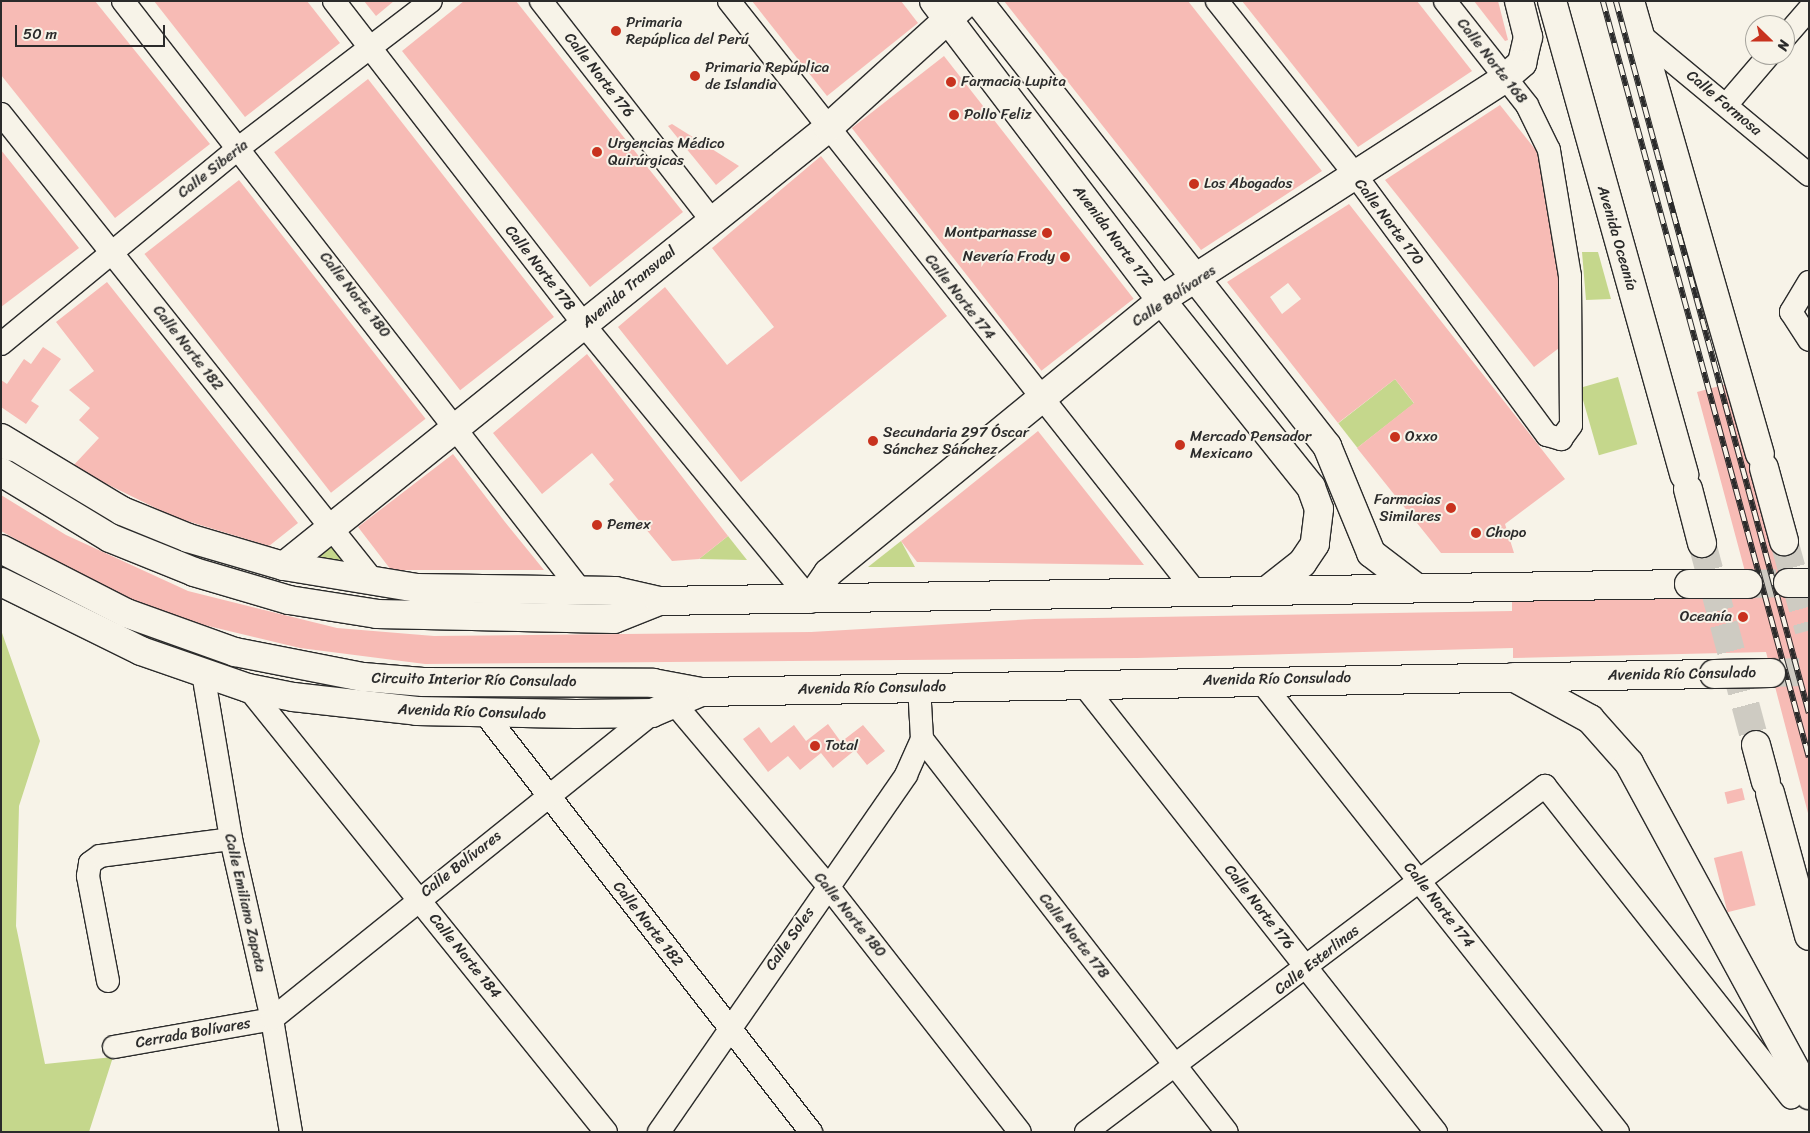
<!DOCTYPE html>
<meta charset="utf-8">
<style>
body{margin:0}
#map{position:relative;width:1810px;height:1133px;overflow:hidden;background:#f7f3e8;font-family:Sriracha,sans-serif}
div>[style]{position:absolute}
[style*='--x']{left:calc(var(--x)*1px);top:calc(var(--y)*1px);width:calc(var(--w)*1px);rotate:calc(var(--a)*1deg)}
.green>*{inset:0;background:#c5d78c;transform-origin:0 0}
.building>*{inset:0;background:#f7bbb5;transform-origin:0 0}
.trunk-tunnel>*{height:28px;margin-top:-14px;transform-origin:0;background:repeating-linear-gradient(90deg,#cecbc2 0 28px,transparent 0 42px)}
.motorway-tunnel>*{height:28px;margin-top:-14px;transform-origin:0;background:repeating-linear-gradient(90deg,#cecbc2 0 28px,transparent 0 42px)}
.roads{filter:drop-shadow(1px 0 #2b2b2b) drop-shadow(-1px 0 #2b2b2b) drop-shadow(0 1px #2b2b2b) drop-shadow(0 -1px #2b2b2b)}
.minor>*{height:22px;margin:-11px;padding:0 11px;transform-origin:11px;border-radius:11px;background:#f7f3e8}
.tertiary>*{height:28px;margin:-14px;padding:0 14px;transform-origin:14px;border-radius:14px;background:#f7f3e8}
.secondary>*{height:28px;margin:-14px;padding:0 14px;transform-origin:14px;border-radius:14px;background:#f7f3e8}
.trunk>*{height:28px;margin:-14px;padding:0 14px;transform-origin:14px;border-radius:14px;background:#f7f3e8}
.motorway>*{height:28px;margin:-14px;padding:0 14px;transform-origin:14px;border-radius:14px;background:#f7f3e8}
.rail>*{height:5.5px;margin-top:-2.75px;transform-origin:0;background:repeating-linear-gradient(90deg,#f7f3e8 0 11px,#2b2b2b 0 22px);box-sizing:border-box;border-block:1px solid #2b2b2b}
.bridges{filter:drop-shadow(1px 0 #2b2b2b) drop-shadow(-1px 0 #2b2b2b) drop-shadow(0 1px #2b2b2b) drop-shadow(0 -1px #2b2b2b)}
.motorway-bridge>*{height:28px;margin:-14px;padding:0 14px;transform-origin:14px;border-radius:14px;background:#f7f3e8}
.dots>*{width:14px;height:14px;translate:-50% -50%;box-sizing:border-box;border:2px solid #f7f3e8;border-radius:50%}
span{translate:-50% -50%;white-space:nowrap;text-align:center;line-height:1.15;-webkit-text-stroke:4px #f7f3e8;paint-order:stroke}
.poi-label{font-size:15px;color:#2b2b2b}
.left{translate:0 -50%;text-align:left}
.right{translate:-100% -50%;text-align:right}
.street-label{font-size:15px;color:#2b2b2b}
.frame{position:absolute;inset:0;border:2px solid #2b2b2b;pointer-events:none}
.north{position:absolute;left:1745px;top:15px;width:50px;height:50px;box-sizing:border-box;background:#f7f3e8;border:1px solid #a5a39c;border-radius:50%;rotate:112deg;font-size:14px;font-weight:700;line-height:20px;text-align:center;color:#2b2b2b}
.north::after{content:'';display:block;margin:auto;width:18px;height:22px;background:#c8321e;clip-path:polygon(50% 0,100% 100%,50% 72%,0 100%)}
.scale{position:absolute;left:15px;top:25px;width:150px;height:22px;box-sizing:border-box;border:2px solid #2b2b2b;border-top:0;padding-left:6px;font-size:15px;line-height:18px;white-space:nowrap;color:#2b2b2b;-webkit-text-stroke:4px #f7f3e8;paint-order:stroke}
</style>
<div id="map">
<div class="green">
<i style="clip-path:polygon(1582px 252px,1598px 252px,1611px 299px,1586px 300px)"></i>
<i style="left:1618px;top:377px;width:70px;height:40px;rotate:74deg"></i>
<i style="left:1395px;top:379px;width:31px;height:72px;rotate:52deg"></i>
<i style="clip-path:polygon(728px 536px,747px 560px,699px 559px)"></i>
<i style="clip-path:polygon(901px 541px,915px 567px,868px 567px)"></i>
<i style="clip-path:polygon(331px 546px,348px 565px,316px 559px)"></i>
<i style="clip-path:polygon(1px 630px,40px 741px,19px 806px,16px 926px,45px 1064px,113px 1057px,89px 1132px,1px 1132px)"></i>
</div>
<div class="building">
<i style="clip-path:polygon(1px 1px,95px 1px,210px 144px,115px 218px,1px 75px)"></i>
<i style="clip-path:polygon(154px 1px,307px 1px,340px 43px,245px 117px)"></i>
<i style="clip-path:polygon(364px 1px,394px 1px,376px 16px)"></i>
<i style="clip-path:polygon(464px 1px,516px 1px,683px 212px,590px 287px,402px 51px)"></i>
<i style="clip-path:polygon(752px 1px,901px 1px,918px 23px,827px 96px)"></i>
<i style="clip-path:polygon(1004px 1px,1188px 1px,1322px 171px,1201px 250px)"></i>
<i style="clip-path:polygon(1242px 1px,1417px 1px,1472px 71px,1358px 147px)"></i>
<i style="clip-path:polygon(1474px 1px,1498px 1px,1508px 40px,1505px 41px)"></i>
<i style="left:944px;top:56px;width:308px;height:117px;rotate:52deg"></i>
<i style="left:368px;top:79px;width:302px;height:119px;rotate:52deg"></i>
<i style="clip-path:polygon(1500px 105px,1539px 154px,1565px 257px,1567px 342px,1534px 367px,1385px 180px)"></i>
<i style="clip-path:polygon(672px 124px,739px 166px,716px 185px,668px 126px)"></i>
<i style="clip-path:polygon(1px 150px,79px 248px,1px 307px)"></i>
<i style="clip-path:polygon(821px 156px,947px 316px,741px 482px,618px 327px,665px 287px,727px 365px,774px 327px,712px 248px)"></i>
<i style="left:239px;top:180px;width:303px;height:120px;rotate:52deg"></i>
<i style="clip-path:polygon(evenodd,1349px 204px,1565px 479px,1505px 524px,1514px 553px,1441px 553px,1357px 448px,1414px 403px,1395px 379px,1338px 423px,1227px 282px,1349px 204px,1288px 283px,1301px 299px,1282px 314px,1270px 297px,1288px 283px)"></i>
<i style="clip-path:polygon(107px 282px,298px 523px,269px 546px,174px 517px,72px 467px,99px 438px,79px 420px,90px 408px,69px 390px,94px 371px,56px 322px)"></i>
<i style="clip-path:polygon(43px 347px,61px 359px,31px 401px,39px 406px,26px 424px,1px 407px,1px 380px,7px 384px,24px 359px,31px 364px)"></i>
<i style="clip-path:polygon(587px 354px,728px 536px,699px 559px,672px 561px,609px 484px,614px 480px,592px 453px,542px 494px,493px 433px)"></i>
<i style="clip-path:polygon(1734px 382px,1791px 593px,1809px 593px,1809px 817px,1766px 652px,1513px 658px,1513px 648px,1137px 658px,425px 664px,300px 648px,175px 618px,111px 591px,1px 531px,1px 495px,66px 535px,188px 591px,337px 628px,434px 636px,811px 632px,1035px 619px,1512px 611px,1512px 600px,1751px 594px,1697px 392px)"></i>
<i style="clip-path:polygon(1038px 431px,1144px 565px,917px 562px,901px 541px)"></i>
<i style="clip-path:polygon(453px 454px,505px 522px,544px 570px,391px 570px,358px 527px)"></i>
<i style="clip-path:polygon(828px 724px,841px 742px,863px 725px,885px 751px,867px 765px,855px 750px,833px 768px,821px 753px,800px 770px,788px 756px,768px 772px,743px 739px,759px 727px,771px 743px,794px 725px,806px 741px)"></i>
<i style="left:1742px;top:788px;width:12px;height:18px;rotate:76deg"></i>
<i style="left:1742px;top:851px;width:56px;height:29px;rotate:76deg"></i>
</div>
<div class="trunk-tunnel">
<i style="--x:1784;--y:541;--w:93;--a:74.5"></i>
<i style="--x:1702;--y:543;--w:209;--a:75"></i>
</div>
<div class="motorway-tunnel">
<i style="--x:1748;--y:584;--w:40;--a:-1.4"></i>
<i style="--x:1771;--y:673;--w:38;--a:-2"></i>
</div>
<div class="roads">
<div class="minor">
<i style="--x:123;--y:1;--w:748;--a:52.17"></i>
<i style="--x:334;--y:1;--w:409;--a:52.3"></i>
<i style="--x:584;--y:325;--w:355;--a:50.5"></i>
<i style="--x:541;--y:1;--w:276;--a:52.1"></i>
<i style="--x:729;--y:1;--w:750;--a:51.71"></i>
<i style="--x:1217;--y:1;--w:223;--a:51.5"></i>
<i style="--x:1356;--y:176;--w:322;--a:53.6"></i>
<i style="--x:1547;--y:435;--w:15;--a:16"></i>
<i style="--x:1561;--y:439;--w:17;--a:-54"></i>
<i style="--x:1571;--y:425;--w:149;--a:-90.4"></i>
<i style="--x:1570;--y:276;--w:128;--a:-99.5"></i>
<i style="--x:1549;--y:150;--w:50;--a:-116.1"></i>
<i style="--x:1527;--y:105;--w:132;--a:-128.3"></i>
<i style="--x:1638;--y:33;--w:222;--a:39.7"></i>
<i style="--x:1785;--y:37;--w:37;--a:-49"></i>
<i style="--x:1727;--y:104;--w:65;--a:-49.4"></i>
<i style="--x:1;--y:114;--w:600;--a:51.43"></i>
<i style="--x:1809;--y:282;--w:35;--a:121"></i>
<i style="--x:1791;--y:312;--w:33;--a:57"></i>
<i style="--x:1;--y:344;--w:310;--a:-39.5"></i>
<i style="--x:240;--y:147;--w:240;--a:-37.4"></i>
<i style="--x:203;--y:673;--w:168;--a:80.4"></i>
<i style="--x:231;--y:839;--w:185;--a:77.2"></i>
<i style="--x:272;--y:1019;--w:115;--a:80.5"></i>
<i style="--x:1259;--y:679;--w:578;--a:51.6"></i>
<i style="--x:1082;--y:683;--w:572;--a:51.75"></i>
<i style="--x:248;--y:688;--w:570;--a:51.12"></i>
<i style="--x:674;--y:703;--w:238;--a:49.9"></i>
<i style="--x:827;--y:885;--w:313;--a:52"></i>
<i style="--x:486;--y:715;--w:529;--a:52.07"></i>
<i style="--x:922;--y:739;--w:497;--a:52.2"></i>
<i style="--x:108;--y:981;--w:107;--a:-100.8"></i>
<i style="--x:88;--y:876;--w:13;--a:-81"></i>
<i style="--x:90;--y:863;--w:12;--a:-35"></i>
<i style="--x:100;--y:856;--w:132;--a:-7.4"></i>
<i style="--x:114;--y:1047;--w:160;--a:-10"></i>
<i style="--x:272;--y:1019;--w:488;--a:-38.8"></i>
<i style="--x:659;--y:1132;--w:434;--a:-55.3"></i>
<i style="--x:906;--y:775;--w:39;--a:-66"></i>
<i style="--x:922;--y:739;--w:53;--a:-93.2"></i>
<i style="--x:1086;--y:1132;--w:575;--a:-37.01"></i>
<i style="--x:1545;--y:786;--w:397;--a:51.7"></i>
</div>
<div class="tertiary">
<i style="--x:934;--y:1;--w:375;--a:52.8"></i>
<i style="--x:1161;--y:300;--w:240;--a:51.3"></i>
<i style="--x:1311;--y:487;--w:23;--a:70"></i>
<i style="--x:1319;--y:509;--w:35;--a:97"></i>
<i style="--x:1315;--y:544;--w:23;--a:124"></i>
<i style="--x:1302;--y:563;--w:42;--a:141.8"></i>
<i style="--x:978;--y:1;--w:566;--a:51.89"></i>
<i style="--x:1327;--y:446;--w:116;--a:67.6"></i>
<i style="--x:1371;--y:553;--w:54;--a:37.5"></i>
<i style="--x:284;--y:566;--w:698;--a:-38.84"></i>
<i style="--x:828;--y:128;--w:189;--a:-42.2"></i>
<i style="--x:810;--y:599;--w:32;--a:-55"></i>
<i style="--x:828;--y:573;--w:431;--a:-39.3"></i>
<i style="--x:1161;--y:300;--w:409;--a:-32.8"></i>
<i style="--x:1505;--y:78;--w:23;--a:-41"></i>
<i style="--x:1522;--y:63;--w:27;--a:-77"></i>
</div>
<div class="secondary">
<i style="--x:1519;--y:1;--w:37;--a:76"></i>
<i style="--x:1;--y:438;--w:141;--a:31.1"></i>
<i style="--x:122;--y:511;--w:71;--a:22.2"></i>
<i style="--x:188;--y:538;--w:100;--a:16.3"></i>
<i style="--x:284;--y:566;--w:135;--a:9.4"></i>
<i style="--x:417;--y:588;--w:198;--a:0.9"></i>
<i style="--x:615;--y:591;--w:45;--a:12.8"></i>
<i style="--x:1;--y:582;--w:156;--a:26.2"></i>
<i style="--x:141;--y:651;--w:113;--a:19.1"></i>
<i style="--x:248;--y:688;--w:46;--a:11.3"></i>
<i style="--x:293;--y:697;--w:125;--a:6.4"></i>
<i style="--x:417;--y:711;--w:159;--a:1.1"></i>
<i style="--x:576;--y:714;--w:76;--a:-0.8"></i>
<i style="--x:652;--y:713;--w:53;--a:-23.2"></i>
</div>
<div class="trunk">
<i style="--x:1552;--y:1;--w:492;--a:74.4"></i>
<i style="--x:1630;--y:1;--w:471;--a:74"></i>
<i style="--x:1764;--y:468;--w:76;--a:74.7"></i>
<i style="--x:1688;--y:489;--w:56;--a:75.5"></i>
<i style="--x:1756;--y:745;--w:38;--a:75"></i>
<i style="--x:1770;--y:793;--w:148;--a:74.7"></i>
</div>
<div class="motorway">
<i style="--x:1;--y:444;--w:12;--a:14"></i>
<i style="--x:1;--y:472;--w:127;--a:31.2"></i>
<i style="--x:110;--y:538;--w:91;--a:22"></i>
<i style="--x:194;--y:572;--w:99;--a:16.4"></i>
<i style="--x:289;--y:600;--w:89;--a:9"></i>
<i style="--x:377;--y:614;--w:237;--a:1.2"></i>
<i style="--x:614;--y:619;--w:48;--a:-21.8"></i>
<i style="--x:659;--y:601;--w:1030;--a:-0.95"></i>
<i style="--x:1;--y:549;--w:140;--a:27.1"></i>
<i style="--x:126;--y:613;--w:116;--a:19.7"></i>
<i style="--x:235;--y:652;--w:130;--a:11.1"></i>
<i style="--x:363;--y:677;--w:60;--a:4.8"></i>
<i style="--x:423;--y:682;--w:230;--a:0.2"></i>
<i style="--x:653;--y:683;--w:49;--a:10.6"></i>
<i style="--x:701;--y:692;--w:1013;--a:-1.02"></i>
<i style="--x:1513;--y:677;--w:88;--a:28.6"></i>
<i style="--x:1590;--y:719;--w:59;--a:48.4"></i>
<i style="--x:1629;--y:763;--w:378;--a:61.5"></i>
</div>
</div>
<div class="rail">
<i style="--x:1603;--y:1;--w:784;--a:74.76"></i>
<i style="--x:1616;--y:1;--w:738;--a:74.83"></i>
</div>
<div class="bridges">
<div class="motorway-bridge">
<i style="--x:1788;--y:583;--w:21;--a:0"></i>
<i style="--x:1689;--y:584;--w:59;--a:0"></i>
<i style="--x:1714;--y:674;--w:57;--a:-1"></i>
</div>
</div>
<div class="dots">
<i style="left:616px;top:31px;background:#c8321e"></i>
<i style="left:695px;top:76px;background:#c8321e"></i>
<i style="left:951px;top:82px;background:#c8321e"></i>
<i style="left:954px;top:115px;background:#c8321e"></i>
<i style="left:597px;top:152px;background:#c8321e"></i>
<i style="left:1194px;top:184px;background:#c8321e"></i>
<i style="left:1047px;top:233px;background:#c8321e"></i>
<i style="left:1065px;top:257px;background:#c8321e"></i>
<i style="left:1395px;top:437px;background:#c8321e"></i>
<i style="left:873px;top:441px;background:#c8321e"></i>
<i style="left:1180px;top:445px;background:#c8321e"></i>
<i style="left:1451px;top:508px;background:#c8321e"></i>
<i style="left:597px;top:525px;background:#c8321e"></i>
<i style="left:1476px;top:533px;background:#c8321e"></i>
<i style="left:1743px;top:617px;background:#c8321e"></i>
<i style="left:815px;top:746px;background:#c8321e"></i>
</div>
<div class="poi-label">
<span class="left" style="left:626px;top:31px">Primaria<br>Repúplica del Perú</span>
<span class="left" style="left:705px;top:76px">Primaria Repúplica<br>de Islandia</span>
<span class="left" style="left:961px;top:82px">Farmacia Lupita</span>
<span class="left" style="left:964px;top:115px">Pollo Feliz</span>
<span class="left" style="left:608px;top:152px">Urgencias Médico<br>Quirúrgicas</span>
<span class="left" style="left:1204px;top:184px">Los Abogados</span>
<span class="right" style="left:1037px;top:233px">Montparnasse</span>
<span class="right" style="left:1055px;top:257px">Nevería Frody</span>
<span class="left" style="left:883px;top:441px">Secundaria 297 Óscar<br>Sánchez Sánchez</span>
<span class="left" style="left:1190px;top:445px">Mercado Pensador<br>Mexicano</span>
<span class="left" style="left:1405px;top:437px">Oxxo</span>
<span class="right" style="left:1441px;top:508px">Farmacias<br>Similares</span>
<span class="left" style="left:607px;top:525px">Pemex</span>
<span class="left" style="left:1486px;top:533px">Chopo</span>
<span class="right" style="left:1732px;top:617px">Oceanía</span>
<span class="left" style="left:825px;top:746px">Total</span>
</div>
<div class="street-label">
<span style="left:1492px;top:61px;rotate:52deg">Calle Norte 168</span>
<span style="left:599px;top:75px;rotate:52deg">Calle Norte 176</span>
<span style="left:1724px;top:103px;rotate:40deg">Calle Formosa</span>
<span style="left:213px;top:169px;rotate:-38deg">Calle Siberia</span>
<span style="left:1389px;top:222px;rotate:53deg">Calle Norte 170</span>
<span style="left:1113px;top:236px;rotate:53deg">Avenida Norte 172</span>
<span style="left:1617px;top:238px;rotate:74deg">Avenida Oceanía</span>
<span style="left:540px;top:268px;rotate:52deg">Calle Norte 178</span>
<span style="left:629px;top:287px;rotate:-40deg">Avenida Transvaal</span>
<span style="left:355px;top:295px;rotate:52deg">Calle Norte 180</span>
<span style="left:1174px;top:296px;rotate:-34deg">Calle Bolívares</span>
<span style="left:960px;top:297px;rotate:52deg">Calle Norte 174</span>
<span style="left:188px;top:348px;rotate:52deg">Calle Norte 182</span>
<span style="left:1682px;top:674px;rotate:-1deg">Avenida Río Consulado</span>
<span style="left:1277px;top:679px;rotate:-1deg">Avenida Río Consulado</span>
<span style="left:474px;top:680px;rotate:1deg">Circuito Interior Río Consulado</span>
<span style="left:872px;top:688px;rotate:-1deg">Avenida Río Consulado</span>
<span style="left:472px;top:712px;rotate:2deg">Avenida Río Consulado</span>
<span style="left:461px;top:864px;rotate:-38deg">Calle Bolívares</span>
<span style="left:245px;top:903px;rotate:77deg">Calle Emiliano Zapata</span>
<span style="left:1439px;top:905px;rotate:52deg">Calle Norte 174</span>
<span style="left:1259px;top:907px;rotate:52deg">Calle Norte 176</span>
<span style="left:850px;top:915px;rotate:51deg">Calle Norte 180</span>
<span style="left:648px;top:924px;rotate:52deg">Calle Norte 182</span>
<span style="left:1074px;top:936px;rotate:52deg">Calle Norte 178</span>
<span style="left:790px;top:939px;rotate:-55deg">Calle Soles</span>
<span style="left:465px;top:956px;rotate:51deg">Calle Norte 184</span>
<span style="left:1317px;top:960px;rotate:-38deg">Calle Esterlinas</span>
<span style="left:193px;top:1033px;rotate:-10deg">Cerrada Bolívares</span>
</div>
<div class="frame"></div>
<div class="north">N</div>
<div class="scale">50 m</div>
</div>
